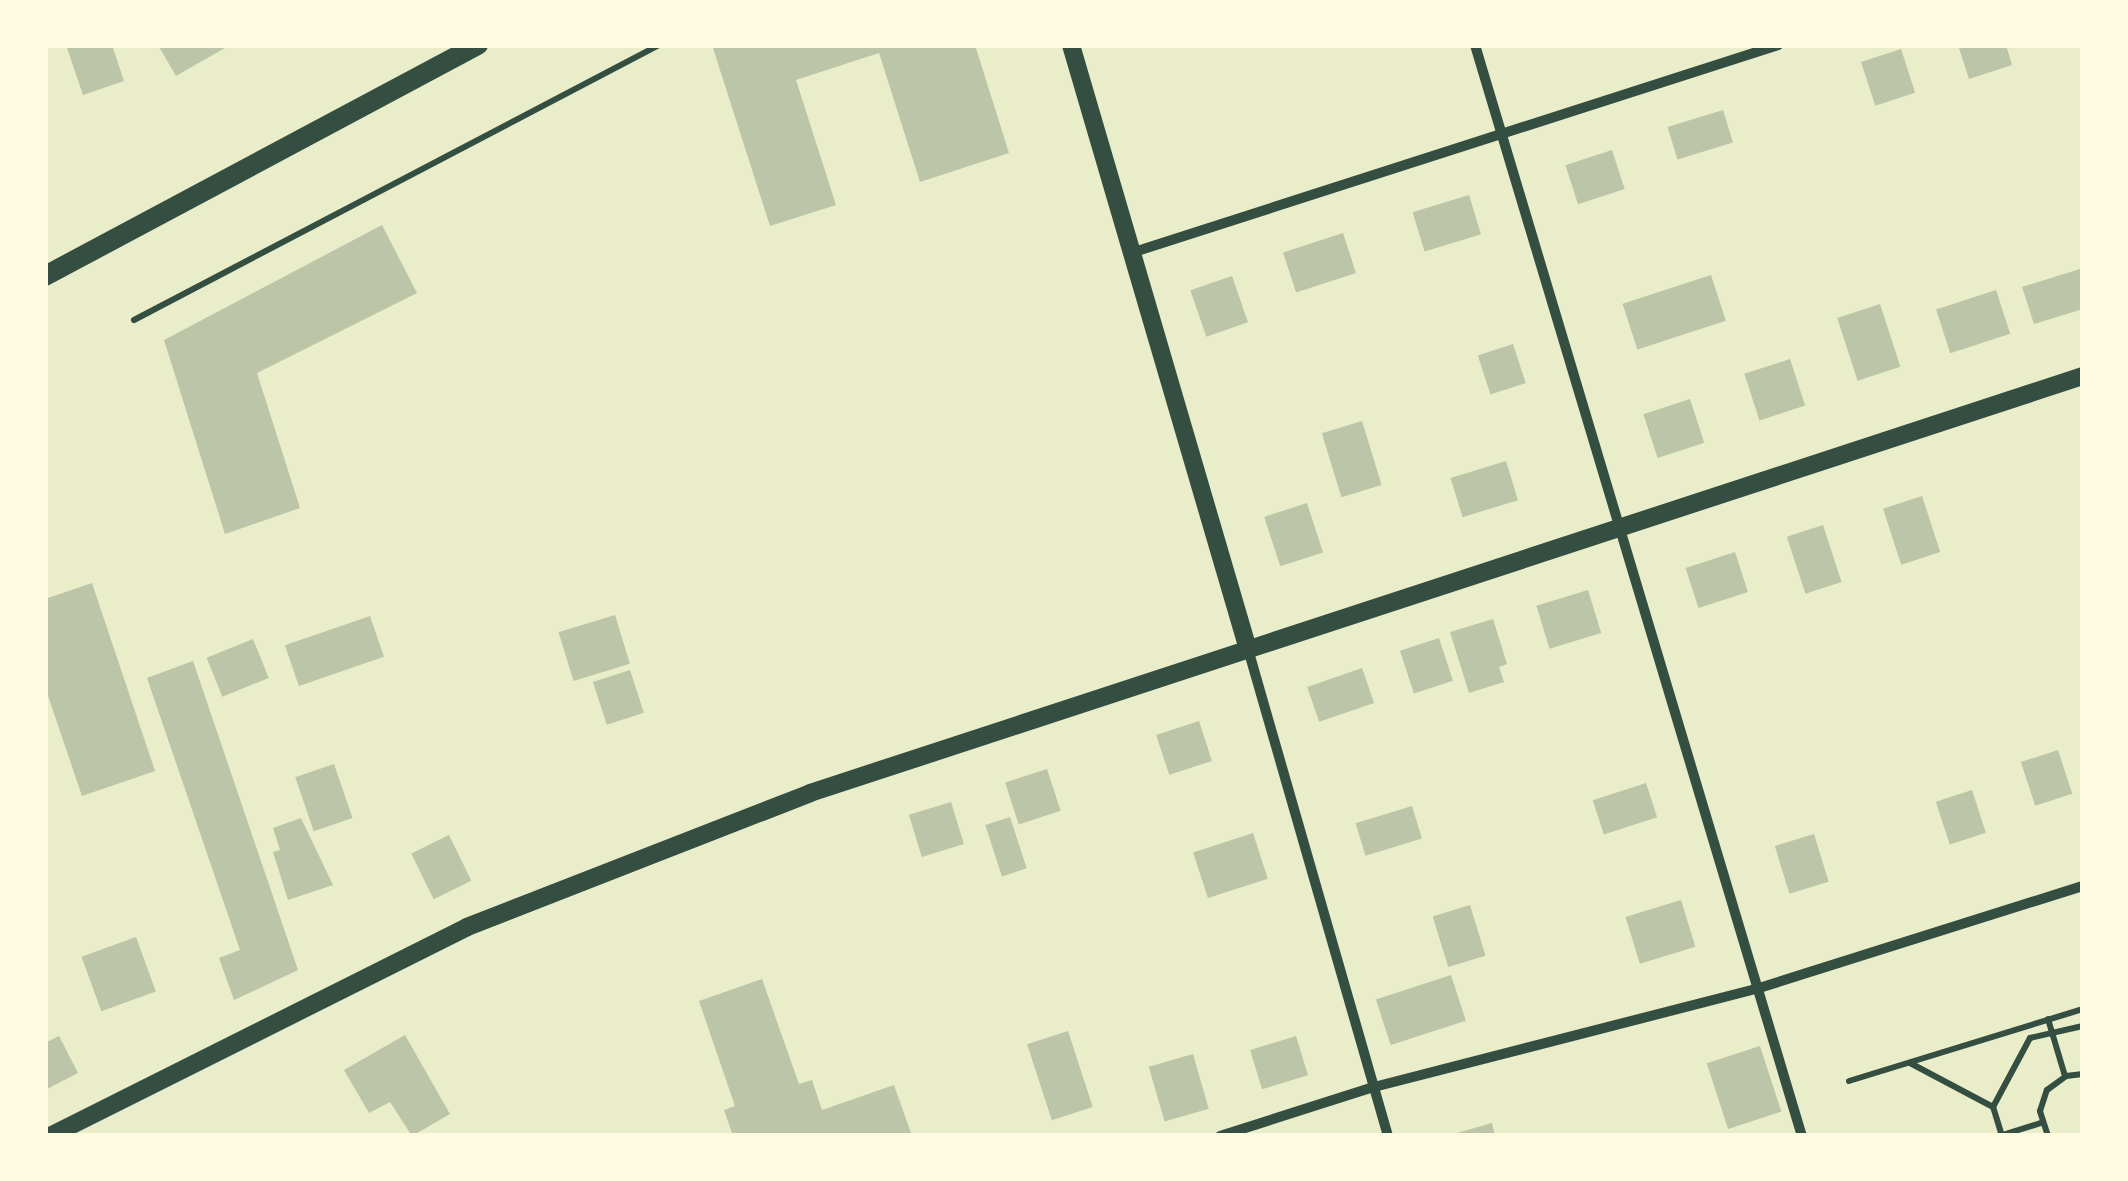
<!DOCTYPE html>
<style>
body{margin:0}
#map{position:relative;width:2128px;height:1181px;overflow:hidden;background:#e9edc9;font-family:Arial,sans-serif}
div>[style]{position:absolute}
[style*='--x']{left:calc(var(--x)*1px);top:calc(var(--y)*1px);width:calc(var(--w)*1px);rotate:calc(var(--a)*1deg)}
.building>*{inset:0;background:#bcc5a7;transform-origin:0 0}
.path>*{height:6px;margin:-3px;padding:0 3px;transform-origin:3px;border-radius:3px;background:#344e41}
.minor>*{height:10px;margin:-5px;padding:0 5px;transform-origin:5px;border-radius:5px;background:#344e41}
.tertiary>*{height:18px;margin:-9px;padding:0 9px;transform-origin:9px;border-radius:9px;background:#344e41}
.secondary>*{height:20px;margin:-10px;padding:0 10px;transform-origin:10px;border-radius:10px;background:#344e41}
span{translate:-50% -50%;white-space:nowrap;text-align:center;line-height:1.15;-webkit-text-stroke:8px #fefae0;paint-order:stroke}
.frame{position:absolute;inset:0;border:48px solid #fefae0;pointer-events:none}
</style>
<div id="map">
<div class="building">
<i style="clip-path:polygon(66px 45px,112px 45px,124px 81px,83px 95px)"></i>
<i style="clip-path:polygon(158px 45px,230px 45px,176px 76px)"></i>
<i style="clip-path:polygon(712px 45px,975px 45px,1009px 153px,920px 182px,879px 53px,796px 80px,836px 205px,770px 226px)"></i>
<i style="clip-path:polygon(1958px 45px,2006px 45px,2012px 65px,1969px 79px)"></i>
<i style="left:1901px;top:49px;width:46px;height:42px;rotate:72deg"></i>
<i style="left:1723px;top:110px;width:34px;height:58px;rotate:73deg"></i>
<i style="left:1612px;top:150px;width:41px;height:49px;rotate:72deg"></i>
<i style="left:1469px;top:195px;width:41px;height:59px;rotate:73deg"></i>
<i style="clip-path:polygon(382px 225px,417px 293px,257px 373px,300px 508px,225px 534px,164px 340px)"></i>
<i style="left:1343px;top:233px;width:42px;height:63px;rotate:72deg"></i>
<i style="clip-path:polygon(2083px 268px,2083px 309px,2034px 324px,2022px 287px)"></i>
<i style="left:1711px;top:275px;width:48px;height:93px;rotate:72deg"></i>
<i style="left:1232px;top:276px;width:49px;height:44px;rotate:71deg"></i>
<i style="left:1996px;top:290px;width:46px;height:63px;rotate:72deg"></i>
<i style="left:1880px;top:304px;width:66px;height:45px;rotate:72deg"></i>
<i style="left:1513px;top:344px;width:41px;height:37px;rotate:72deg"></i>
<i style="left:1790px;top:359px;width:49px;height:48px;rotate:72deg"></i>
<i style="left:1690px;top:399px;width:46px;height:49px;rotate:72deg"></i>
<i style="left:1362px;top:421px;width:67px;height:42px;rotate:73deg"></i>
<i style="left:1506px;top:461px;width:41px;height:58px;rotate:73deg"></i>
<i style="left:1922px;top:496px;width:59px;height:41px;rotate:72deg"></i>
<i style="left:1307px;top:503px;width:52px;height:45px;rotate:72deg"></i>
<i style="left:1823px;top:525px;width:60px;height:38px;rotate:72deg"></i>
<i style="left:1735px;top:552px;width:42px;height:52px;rotate:72deg"></i>
<i style="clip-path:polygon(92px 583px,155px 771px,82px 796px,45px 687px,45px 599px)"></i>
<i style="left:1588px;top:590px;width:45px;height:54px;rotate:73deg"></i>
<i style="left:615px;top:615px;width:51px;height:59px;rotate:73deg"></i>
<i style="left:370px;top:616px;width:43px;height:90px;rotate:71deg"></i>
<i style="clip-path:polygon(1493px 619px,1507px 664px,1499px 667px,1504px 682px,1469px 693px,1450px 632px)"></i>
<i style="left:1439px;top:638px;width:45px;height:41px;rotate:72deg"></i>
<i style="left:253px;top:639px;width:42px;height:50px;rotate:68deg"></i>
<i style="clip-path:polygon(193px 661px,298px 970px,234px 1000px,219px 958px,240px 950px,147px 678px)"></i>
<i style="left:1362px;top:668px;width:37px;height:58px;rotate:71deg"></i>
<i style="left:630px;top:670px;width:45px;height:39px;rotate:72deg"></i>
<i style="left:1199px;top:721px;width:42px;height:45px;rotate:72deg"></i>
<i style="left:2058px;top:750px;width:46px;height:39px;rotate:72deg"></i>
<i style="left:334px;top:764px;width:57px;height:41px;rotate:71deg"></i>
<i style="left:1047px;top:769px;width:44px;height:44px;rotate:72deg"></i>
<i style="left:1646px;top:783px;width:36px;height:56px;rotate:72deg"></i>
<i style="left:1972px;top:790px;width:45px;height:38px;rotate:72deg"></i>
<i style="left:951px;top:802px;width:44px;height:44px;rotate:73deg"></i>
<i style="left:1412px;top:806px;width:34px;height:59px;rotate:73deg"></i>
<i style="left:1010px;top:817px;width:54px;height:26px;rotate:72deg"></i>
<i style="clip-path:polygon(301px 818px,333px 885px,288px 900px,273px 852px,280px 850px,273px 828px)"></i>
<i style="left:1253px;top:833px;width:48px;height:63px;rotate:72deg"></i>
<i style="left:1814px;top:834px;width:50px;height:41px;rotate:73deg"></i>
<i style="left:449px;top:835px;width:51px;height:42px;rotate:64deg"></i>
<i style="left:1681px;top:900px;width:49px;height:58px;rotate:73deg"></i>
<i style="left:1470px;top:905px;width:53px;height:39px;rotate:73deg"></i>
<i style="left:136px;top:937px;width:58px;height:58px;rotate:70deg"></i>
<i style="left:1451px;top:975px;width:48px;height:79px;rotate:72deg"></i>
<i style="clip-path:polygon(762px 979px,799px 1084px,812px 1080px,822px 1110px,894px 1085px,912px 1136px,733px 1136px,724px 1110px,735px 1106px,699px 1001px)"></i>
<i style="left:1068px;top:1031px;width:80px;height:43px;rotate:72deg"></i>
<i style="clip-path:polygon(405px 1035px,450px 1114px,412px 1136px,390px 1102px,369px 1113px,344px 1070px)"></i>
<i style="clip-path:polygon(59px 1036px,78px 1073px,45px 1090px,45px 1043px)"></i>
<i style="left:1296px;top:1036px;width:41px;height:48px;rotate:73deg"></i>
<i style="left:1760px;top:1046px;width:69px;height:56px;rotate:72deg"></i>
<i style="left:1193px;top:1054px;width:57px;height:46px;rotate:74deg"></i>
<i style="clip-path:polygon(1492px 1123px,1495px 1136px,1450px 1136px,1450px 1135px)"></i>
</div>
<div class="path">
<i style="--x:134;--y:320;--w:593;--a:-27.65"></i>
<i style="--x:2048;--y:1019;--w:59;--a:73.4"></i>
<i style="--x:1910;--y:1063;--w:94;--a:27.9"></i>
<i style="--x:1849;--y:1081;--w:245;--a:-17.1"></i>
<i style="--x:1999;--y:1136;--w:44;--a:-17.2"></i>
<i style="--x:2002;--y:1136;--w:30;--a:-107"></i>
<i style="--x:1993;--y:1107;--w:78;--a:-61.8"></i>
<i style="--x:2030;--y:1038;--w:54;--a:-12.8"></i>
<i style="--x:2048;--y:1136;--w:26;--a:-108"></i>
<i style="--x:2040;--y:1111;--w:22;--a:-72"></i>
<i style="--x:2047;--y:1090;--w:24;--a:-36"></i>
<i style="--x:2066;--y:1076;--w:17;--a:-7"></i>
</div>
<div class="minor">
<i style="--x:1475;--y:45;--w:1139;--a:73.32"></i>
<i style="--x:1131;--y:253;--w:680;--a:-17.82"></i>
<i style="--x:1248;--y:649;--w:507;--a:73.96"></i>
<i style="--x:1220;--y:1136;--w:162;--a:-17.7"></i>
<i style="--x:1374;--y:1087;--w:394;--a:-14.4"></i>
<i style="--x:1756;--y:989;--w:343;--a:-17.5"></i>
</div>
<div class="tertiary">
<i style="--x:1071;--y:45;--w:629;--a:73.67"></i>
<i style="--x:50;--y:1136;--w:466;--a:-26.6"></i>
<i style="--x:467;--y:927;--w:368;--a:-21.3"></i>
<i style="--x:810;--y:793;--w:1340;--a:-18.14"></i>
</div>
<div class="secondary">
<i style="--x:45;--y:276;--w:491;--a:-28.1"></i>
</div>
<div class="frame"></div>
</div>
